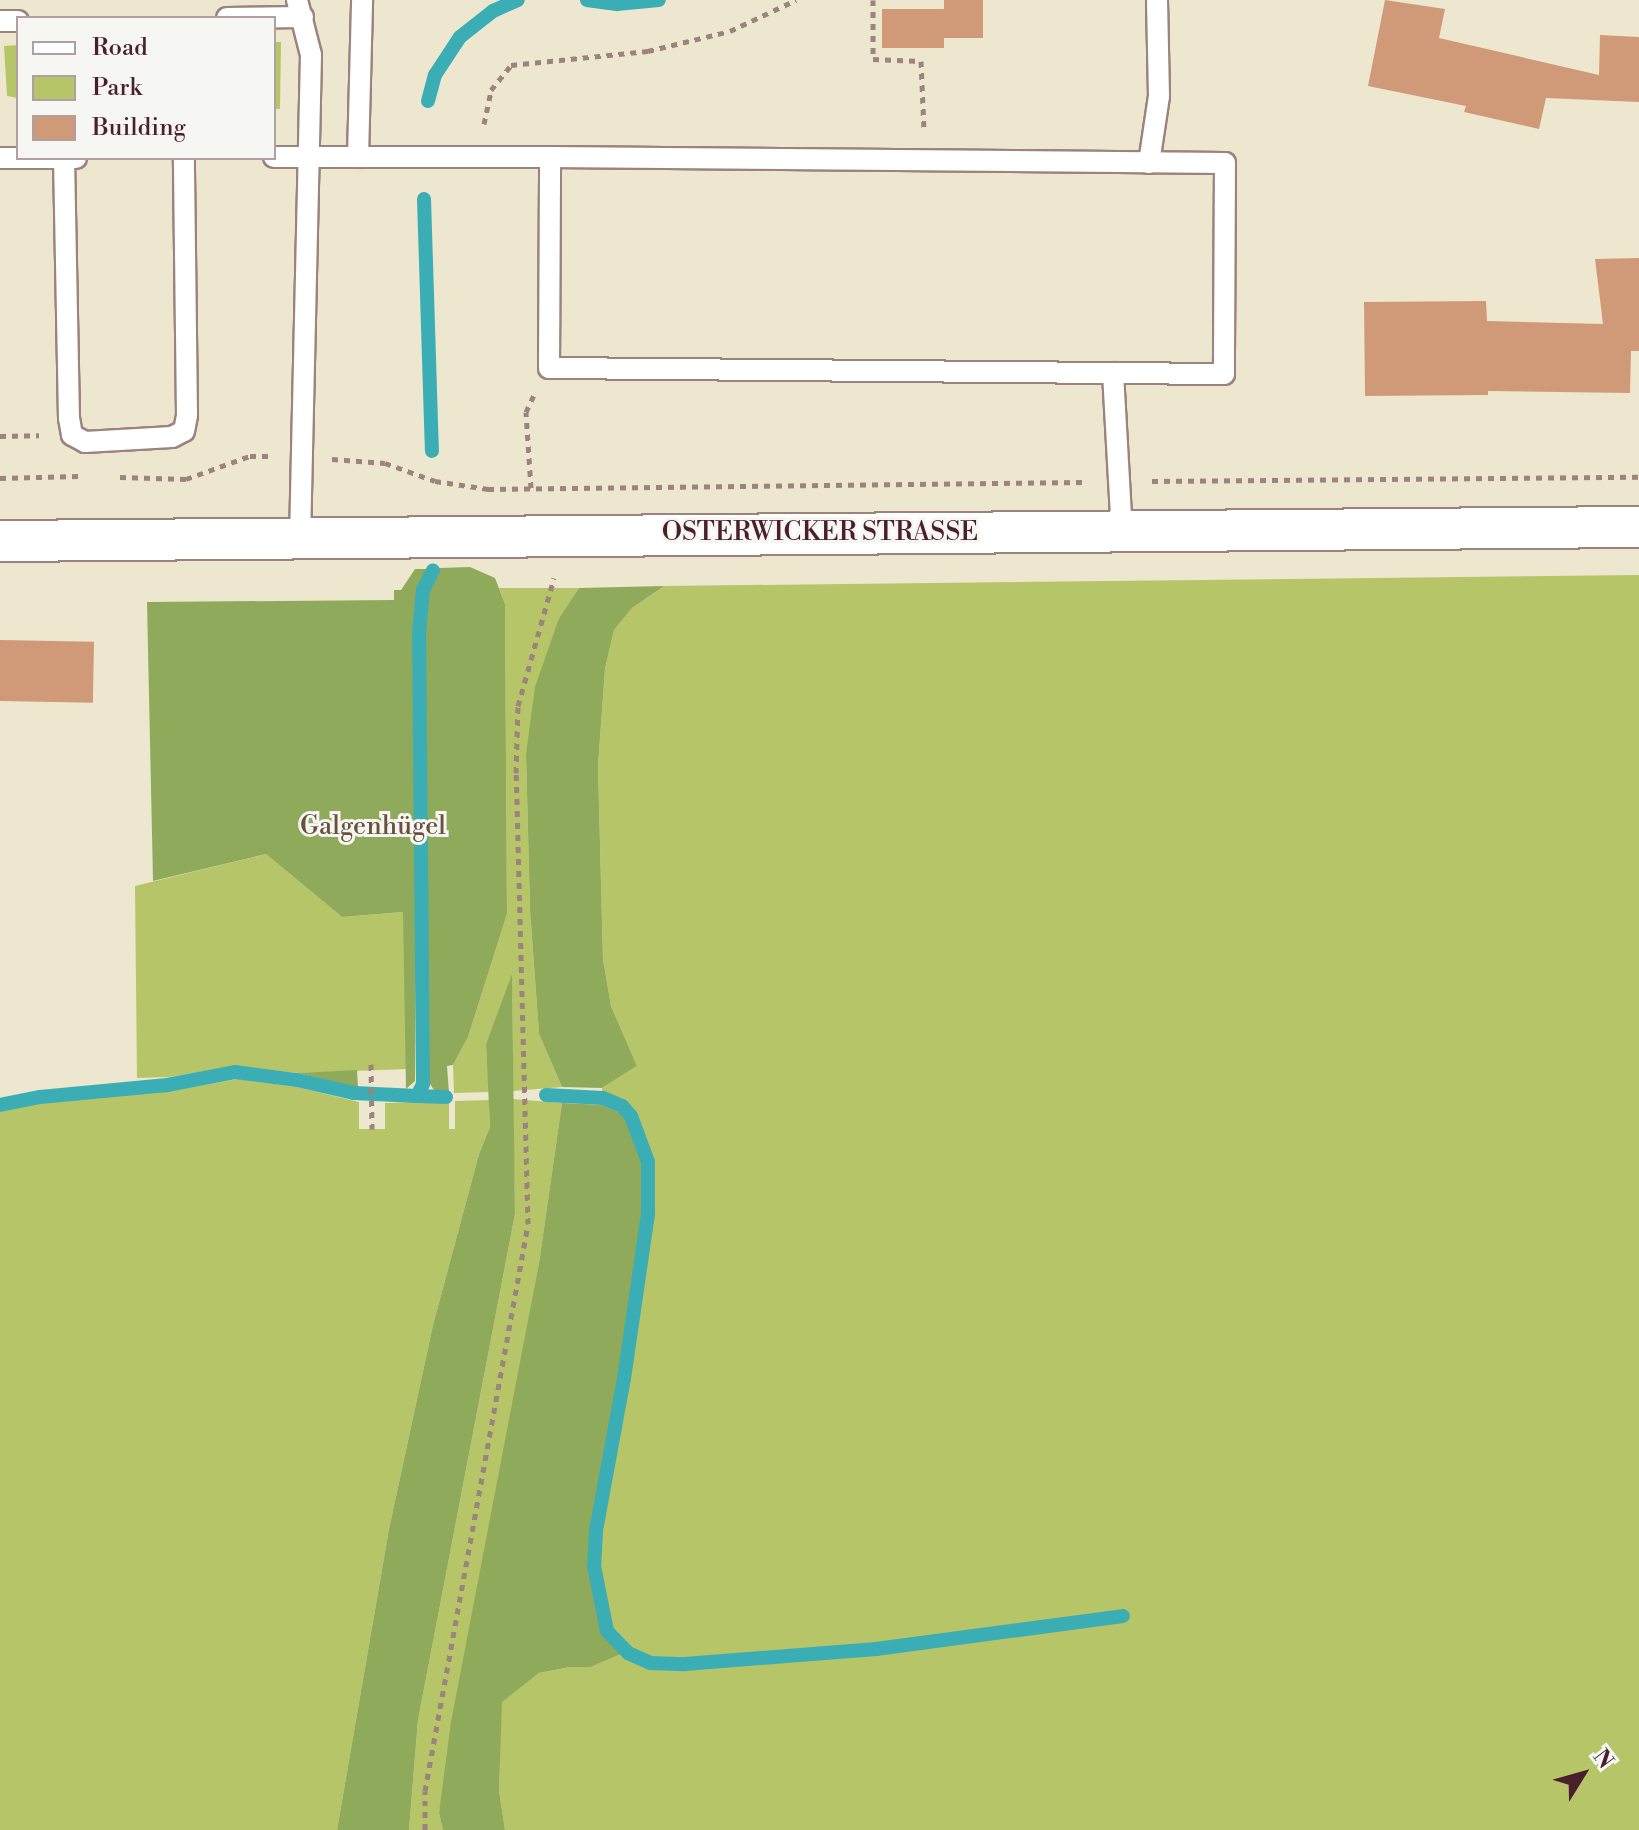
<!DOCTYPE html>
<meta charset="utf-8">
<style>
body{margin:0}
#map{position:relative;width:1639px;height:1830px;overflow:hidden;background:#ede7cf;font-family:"Libre Bodoni",serif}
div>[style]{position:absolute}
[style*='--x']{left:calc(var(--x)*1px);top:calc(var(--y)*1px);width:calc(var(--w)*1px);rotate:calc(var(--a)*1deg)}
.green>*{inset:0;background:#b6c568}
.forest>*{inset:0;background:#90aa5c}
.stream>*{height:14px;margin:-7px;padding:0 7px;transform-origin:7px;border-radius:7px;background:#3badb4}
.building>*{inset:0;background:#d09a79;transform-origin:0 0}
.path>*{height:5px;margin-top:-2.5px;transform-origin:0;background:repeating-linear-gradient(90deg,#9c837d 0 6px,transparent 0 12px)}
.roads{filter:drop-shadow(2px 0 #9c837d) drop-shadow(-2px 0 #9c837d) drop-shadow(0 2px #9c837d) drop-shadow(0 -2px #9c837d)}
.service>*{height:20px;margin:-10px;padding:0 10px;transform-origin:10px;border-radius:10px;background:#fff}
.minor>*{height:40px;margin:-20px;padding:0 20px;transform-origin:20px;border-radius:20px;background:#fff}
span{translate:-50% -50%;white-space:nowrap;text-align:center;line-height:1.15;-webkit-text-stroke:6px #f6f6f2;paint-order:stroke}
.street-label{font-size:26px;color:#4a1f2b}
.park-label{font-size:26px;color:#6a513d}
.legend{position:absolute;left:16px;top:16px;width:260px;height:144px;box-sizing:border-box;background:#f6f6f2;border:2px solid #b1a0a2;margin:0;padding:10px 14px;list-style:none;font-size:24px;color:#4a1f2b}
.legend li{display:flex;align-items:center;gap:16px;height:40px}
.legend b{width:40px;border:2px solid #b1a0a2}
.north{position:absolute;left:1543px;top:1734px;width:80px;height:80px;-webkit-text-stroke:6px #f6f6f2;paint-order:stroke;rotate:53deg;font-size:22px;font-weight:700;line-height:32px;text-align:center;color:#4a1f2b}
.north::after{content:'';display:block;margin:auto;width:28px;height:36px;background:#4a1f2b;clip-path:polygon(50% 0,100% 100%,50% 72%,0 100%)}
</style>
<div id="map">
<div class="green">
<i style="clip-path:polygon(274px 42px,281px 42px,280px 109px,274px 109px)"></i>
<i style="clip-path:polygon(18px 45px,18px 98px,7px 96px,4px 46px)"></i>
<i style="clip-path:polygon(1639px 575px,1639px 1830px,505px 1830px,499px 1790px,501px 1702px,539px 1673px,570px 1667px,591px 1667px,621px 1654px,601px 1631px,588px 1566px,590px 1528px,616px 1388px,643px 1210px,624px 1115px,602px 1105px,602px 1088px,637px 1066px,611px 1006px,603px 959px,598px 766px,605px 669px,614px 630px,632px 608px,664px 586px)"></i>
<i style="clip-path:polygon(499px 588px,579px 588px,559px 618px,526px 754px,530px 910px,539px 1034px,562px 1087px,513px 1091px,512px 977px,486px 1044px,489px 1092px,454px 1093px,453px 1065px,468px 1037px,507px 914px,505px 604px)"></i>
<i style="clip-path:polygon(266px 854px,342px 917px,404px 912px,408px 1069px,298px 1073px,234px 1066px,169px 1077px,137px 1078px,135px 886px)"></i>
<i style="clip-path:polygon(238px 1079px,297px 1087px,359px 1102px,359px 1129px,385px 1129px,385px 1103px,449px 1101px,449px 1129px,455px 1129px,455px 1101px,489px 1100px,490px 1127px,479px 1154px,433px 1325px,389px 1529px,337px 1830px,0 1830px,0 1111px,38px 1103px,171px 1091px)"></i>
<i style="clip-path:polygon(513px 1099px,562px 1103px,539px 1263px,439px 1813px,443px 1830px,409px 1830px,418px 1720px,515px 1214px)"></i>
</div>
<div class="forest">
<i style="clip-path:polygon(470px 567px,495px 578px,505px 604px,507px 914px,468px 1037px,453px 1065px,447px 1066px,449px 1093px,434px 1090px,428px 1081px,427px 859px,416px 872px,415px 1081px,406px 1089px,403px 912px,342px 917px,266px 854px,153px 881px,147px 602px,394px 600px,394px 590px,401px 590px,415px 569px,430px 569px,419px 590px,414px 631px,415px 780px,426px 794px,426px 590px,439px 568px)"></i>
<i style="clip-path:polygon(664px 586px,632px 608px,614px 630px,605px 669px,598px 766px,603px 959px,611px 1006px,637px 1066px,602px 1088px,562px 1087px,539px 1034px,530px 910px,526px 754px,535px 687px,559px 618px,579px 588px)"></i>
<i style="clip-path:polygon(512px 974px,515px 1214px,418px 1720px,409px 1830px,337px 1830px,389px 1529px,433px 1325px,479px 1154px,490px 1127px,486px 1044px)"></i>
<i style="clip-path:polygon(357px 1070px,358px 1088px,298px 1073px)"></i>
<i style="clip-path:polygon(562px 1103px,602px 1105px,624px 1115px,635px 1134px,642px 1161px,643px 1210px,616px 1388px,590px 1528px,588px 1566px,601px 1631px,621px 1654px,591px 1667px,570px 1667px,539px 1673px,502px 1702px,499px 1790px,505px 1830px,443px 1830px,439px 1813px,451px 1722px,539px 1263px)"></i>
</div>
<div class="stream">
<i style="--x:587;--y:0;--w:30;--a:8"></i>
<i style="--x:617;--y:4;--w:42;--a:-5.4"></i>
<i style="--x:428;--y:101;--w:27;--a:-75"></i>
<i style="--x:435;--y:75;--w:45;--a:-56.7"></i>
<i style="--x:460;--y:37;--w:42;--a:-38.2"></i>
<i style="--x:493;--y:11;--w:27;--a:-24"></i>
<i style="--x:424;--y:199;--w:252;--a:88.2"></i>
<i style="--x:546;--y:1095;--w:57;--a:3"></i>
<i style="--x:603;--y:1098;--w:21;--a:23"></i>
<i style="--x:622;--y:1106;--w:13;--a:48"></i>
<i style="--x:631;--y:1116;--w:49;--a:69.7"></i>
<i style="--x:648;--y:1162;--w:52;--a:90"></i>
<i style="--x:648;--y:1214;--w:166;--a:98.3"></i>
<i style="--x:624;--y:1378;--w:156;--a:100.4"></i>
<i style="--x:596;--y:1531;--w:35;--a:93"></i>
<i style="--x:594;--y:1566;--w:66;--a:78.7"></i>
<i style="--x:607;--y:1631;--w:30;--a:46"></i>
<i style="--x:628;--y:1653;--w:24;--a:24"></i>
<i style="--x:650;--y:1663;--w:35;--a:2"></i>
<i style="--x:685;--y:1664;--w:192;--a:-4.5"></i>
<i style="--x:876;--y:1649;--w:249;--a:-7.6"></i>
<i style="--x:417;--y:1096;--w:29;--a:2"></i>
<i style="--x:0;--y:1105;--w:41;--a:-11.3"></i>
<i style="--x:40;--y:1097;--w:128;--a:-5.4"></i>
<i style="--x:167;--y:1085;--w:69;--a:-10.8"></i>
<i style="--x:235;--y:1072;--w:63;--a:7.4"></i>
<i style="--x:297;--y:1080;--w:58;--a:12.8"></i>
<i style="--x:354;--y:1093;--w:63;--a:2.7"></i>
<i style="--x:417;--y:1096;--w:13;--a:-63"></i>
<i style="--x:423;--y:1084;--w:451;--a:-90.5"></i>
<i style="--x:419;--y:633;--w:43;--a:-84.7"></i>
<i style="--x:423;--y:590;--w:22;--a:-63"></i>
</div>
<div class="building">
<i style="left:944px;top:0;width:39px;height:38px"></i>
<i style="clip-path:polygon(1385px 0,1445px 9px,1439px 38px,1599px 75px,1600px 35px,1639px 37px,1639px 102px,1546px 98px,1539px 129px,1464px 112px,1466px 106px,1368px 86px)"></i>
<i style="left:882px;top:9px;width:62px;height:39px"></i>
<i style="clip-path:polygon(1639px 258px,1639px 351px,1631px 351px,1630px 393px,1488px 391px,1488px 395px,1365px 396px,1364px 302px,1486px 301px,1487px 321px,1603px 324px,1595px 259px)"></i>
<i style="left:0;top:640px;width:94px;height:61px;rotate:1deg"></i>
</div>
<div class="path">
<i style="--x:873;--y:0;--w:59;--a:90"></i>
<i style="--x:873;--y:59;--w:48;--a:2.4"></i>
<i style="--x:921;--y:61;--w:68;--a:87.5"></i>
<i style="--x:484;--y:124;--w:35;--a:-78"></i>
<i style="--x:491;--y:90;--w:32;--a:-51"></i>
<i style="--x:511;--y:65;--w:138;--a:-5.8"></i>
<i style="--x:648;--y:51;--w:84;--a:-13.7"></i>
<i style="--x:730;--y:31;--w:73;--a:-25.2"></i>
<i style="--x:0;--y:436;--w:39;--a:-1"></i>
<i style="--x:332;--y:459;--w:53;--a:4.3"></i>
<i style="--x:385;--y:463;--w:53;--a:19.8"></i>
<i style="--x:435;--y:481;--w:54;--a:8.6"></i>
<i style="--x:488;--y:489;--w:598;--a:-0.67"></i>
<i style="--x:120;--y:477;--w:66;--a:1.7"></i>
<i style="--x:186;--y:479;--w:68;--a:-19.8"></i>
<i style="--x:250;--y:456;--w:20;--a:0"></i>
<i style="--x:0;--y:478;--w:78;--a:-1.5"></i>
<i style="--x:1152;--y:481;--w:487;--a:-0.5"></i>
<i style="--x:531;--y:488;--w:76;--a:-93.8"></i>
<i style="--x:526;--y:412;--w:19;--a:-65"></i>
<i style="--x:371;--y:1064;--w:65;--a:89.1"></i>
<i style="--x:425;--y:1830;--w:39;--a:-90"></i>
<i style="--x:425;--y:1791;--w:576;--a:-79.7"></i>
<i style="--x:528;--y:1224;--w:451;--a:-91.5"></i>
<i style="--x:516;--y:773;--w:67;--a:-88.3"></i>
<i style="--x:518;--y:706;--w:133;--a:-74.3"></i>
</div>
<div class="roads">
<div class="service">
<i style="--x:297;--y:0;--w:57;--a:75.7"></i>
<i style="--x:311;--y:55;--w:483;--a:91.3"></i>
<i style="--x:227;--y:18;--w:76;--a:-0.8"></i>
<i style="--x:0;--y:21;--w:18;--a:0"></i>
<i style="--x:274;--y:157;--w:276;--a:0"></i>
<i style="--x:358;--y:157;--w:157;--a:-88.5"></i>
<i style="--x:550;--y:157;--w:675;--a:0.51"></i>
<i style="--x:1225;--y:163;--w:211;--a:90.3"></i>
<i style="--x:1224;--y:374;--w:675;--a:-179.49"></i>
<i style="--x:549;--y:368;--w:211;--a:-89.7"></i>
<i style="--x:0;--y:158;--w:76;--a:0"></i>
<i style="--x:64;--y:158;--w:260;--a:88.9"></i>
<i style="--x:69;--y:418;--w:17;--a:80"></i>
<i style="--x:72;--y:435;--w:15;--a:28"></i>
<i style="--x:85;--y:442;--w:87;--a:-3.3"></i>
<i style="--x:172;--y:437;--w:13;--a:-27"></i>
<i style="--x:184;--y:431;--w:16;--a:-79"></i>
<i style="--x:187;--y:415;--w:257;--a:-90.7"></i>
<i style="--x:1149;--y:163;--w:68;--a:-81.5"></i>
<i style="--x:1159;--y:96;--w:96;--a:-91.2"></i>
<i style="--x:1113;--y:373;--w:160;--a:86.8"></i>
</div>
<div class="minor">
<i style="--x:0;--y:541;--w:1639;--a:-0.49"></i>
</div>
</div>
<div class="street-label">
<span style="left:820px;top:533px">OSTERWICKER STRASSE</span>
</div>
<div class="park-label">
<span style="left:373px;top:827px">Galgenhügel</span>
</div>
<ul class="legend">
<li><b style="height:10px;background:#fff"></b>Road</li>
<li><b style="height:22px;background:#b6c568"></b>Park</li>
<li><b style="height:22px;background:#d09a79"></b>Building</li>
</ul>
<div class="north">N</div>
</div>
